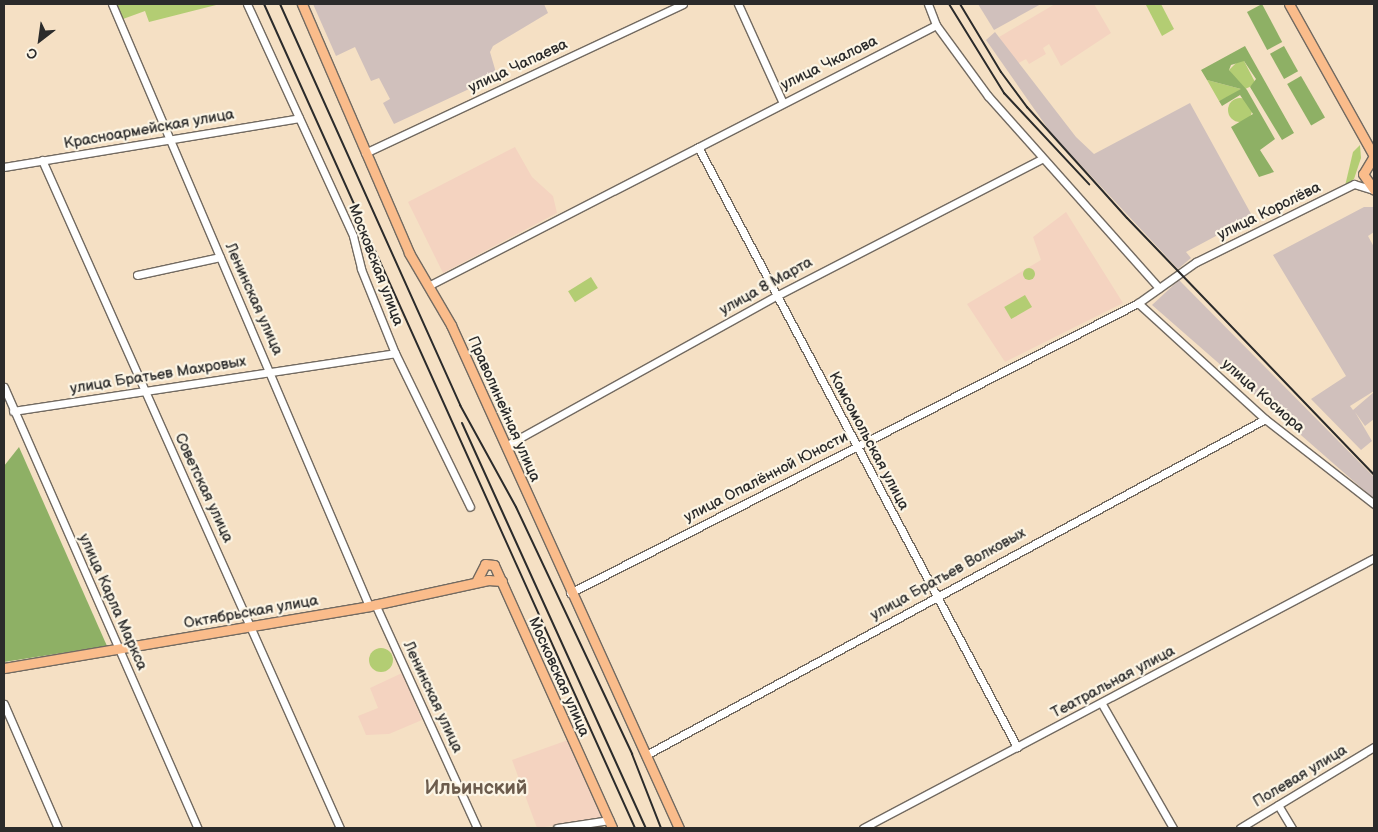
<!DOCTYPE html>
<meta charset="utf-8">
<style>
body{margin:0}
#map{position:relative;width:1378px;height:832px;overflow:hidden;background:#f5e0c4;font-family:"Balsamiq Sans",sans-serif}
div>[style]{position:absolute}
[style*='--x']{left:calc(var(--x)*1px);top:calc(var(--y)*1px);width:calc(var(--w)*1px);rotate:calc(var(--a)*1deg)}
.built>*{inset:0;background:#f4d3c0}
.industrial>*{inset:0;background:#d0c0bc}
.green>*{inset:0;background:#b3cd73;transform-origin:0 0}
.round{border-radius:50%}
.forest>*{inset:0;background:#8eb065;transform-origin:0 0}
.roads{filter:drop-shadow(1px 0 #726a61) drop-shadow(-1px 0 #726a61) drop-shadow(0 1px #726a61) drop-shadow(0 -1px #726a61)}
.minor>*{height:7px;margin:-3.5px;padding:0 3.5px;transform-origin:3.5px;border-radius:3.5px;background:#fff}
.major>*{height:9px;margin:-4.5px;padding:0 4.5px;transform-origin:4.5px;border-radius:4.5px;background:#fabc8b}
.rail>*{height:2px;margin:-1px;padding:0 1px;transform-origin:1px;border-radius:1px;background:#2b2b2b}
span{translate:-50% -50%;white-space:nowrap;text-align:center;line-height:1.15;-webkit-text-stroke:4.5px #fcf5e5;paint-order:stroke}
.street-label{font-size:15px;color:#2b2b2b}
.district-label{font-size:20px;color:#6c5c4d;font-weight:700}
.frame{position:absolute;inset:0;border:5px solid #2b2b2b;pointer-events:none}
.north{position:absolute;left:15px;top:15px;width:50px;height:50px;-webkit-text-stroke:4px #fcf5e5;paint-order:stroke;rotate:210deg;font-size:14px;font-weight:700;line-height:20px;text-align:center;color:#2b2b2b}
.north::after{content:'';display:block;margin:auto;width:18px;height:22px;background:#2b2b2b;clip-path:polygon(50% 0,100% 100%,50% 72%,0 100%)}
</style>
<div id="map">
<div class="built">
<i style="clip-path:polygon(1055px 4px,1094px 4px,1111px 33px,1061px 66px,1049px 44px,1043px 48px,1046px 54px,1029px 64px,1026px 59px,1015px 65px,999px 37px)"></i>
<i style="clip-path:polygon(515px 147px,532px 177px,553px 196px,557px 213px,443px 273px,408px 202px)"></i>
<i style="clip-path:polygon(1066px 212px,1123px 303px,1005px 362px,967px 304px,1041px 260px,1033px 237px)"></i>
<i style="clip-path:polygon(402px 673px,422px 720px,389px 734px,366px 735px,358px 716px,378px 708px,370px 688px)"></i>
<i style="clip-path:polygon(568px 740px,604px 819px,537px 828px,512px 760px)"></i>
</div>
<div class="industrial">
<i style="clip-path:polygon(313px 4px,544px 4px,548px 13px,493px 46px,490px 52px,497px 76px,394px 124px,383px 103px,390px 99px,379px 78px,371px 81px,355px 47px,336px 56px)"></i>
<i style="clip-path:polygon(978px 4px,1041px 4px,994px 30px)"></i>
<i style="clip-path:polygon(995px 32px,1076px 137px,1094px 154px,1190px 103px,1255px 221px,1249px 229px,1244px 221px,1186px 252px,1191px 258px,1178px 269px,1051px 133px,986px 40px)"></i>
<i style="clip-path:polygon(1364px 207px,1374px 207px,1374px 232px,1368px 236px,1374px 247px,1374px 391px,1350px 406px,1353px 410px,1374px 392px,1374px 419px,1365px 426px,1355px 412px,1372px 441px,1361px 450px,1311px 399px,1346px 376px,1273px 255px)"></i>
<i style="clip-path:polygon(1179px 280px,1374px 477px,1374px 499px,1152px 305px)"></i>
</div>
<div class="green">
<i style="clip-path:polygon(117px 4px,220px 4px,149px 22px,145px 11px,123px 19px)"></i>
<i style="clip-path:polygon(1161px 4px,1174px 29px,1162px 36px,1146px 5px)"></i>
<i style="clip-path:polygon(1239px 60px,1244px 61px,1256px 84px,1219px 101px,1207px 80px,1241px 89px,1229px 70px)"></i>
<i class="round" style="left:1228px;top:98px;width:24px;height:24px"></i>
<i style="clip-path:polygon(1360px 145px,1361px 158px,1354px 179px,1345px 186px,1353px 152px)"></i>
<i class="round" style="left:1023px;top:268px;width:12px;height:12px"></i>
<i style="left:591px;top:277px;width:13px;height:27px;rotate:58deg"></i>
<i style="left:1025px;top:295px;width:14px;height:24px;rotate:60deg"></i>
<i class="round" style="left:369px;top:648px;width:24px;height:24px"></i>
</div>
<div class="forest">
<i style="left:1262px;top:4px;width:43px;height:17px;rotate:62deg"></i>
<i style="clip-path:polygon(1245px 46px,1294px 133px,1282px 140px,1250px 87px,1256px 79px,1244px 61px,1231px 65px,1229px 70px,1247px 90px,1275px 139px,1260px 150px,1274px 172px,1259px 177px,1231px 127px,1253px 114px,1240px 95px,1222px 106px,1219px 101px,1241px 89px,1207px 80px,1201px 70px)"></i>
<i style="left:1284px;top:46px;width:29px;height:16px;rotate:61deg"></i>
<i style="left:1301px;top:76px;width:48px;height:16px;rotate:60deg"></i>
<i style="clip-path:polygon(19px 447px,107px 646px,4px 662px,4px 466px)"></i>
</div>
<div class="roads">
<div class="minor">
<i style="--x:112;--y:4;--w:655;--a:66.88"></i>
<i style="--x:247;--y:4;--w:255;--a:65.4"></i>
<i style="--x:353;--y:236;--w:34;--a:76"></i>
<i style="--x:361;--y:269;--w:91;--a:68"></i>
<i style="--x:395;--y:353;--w:171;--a:64"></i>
<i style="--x:738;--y:4;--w:107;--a:65.6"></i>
<i style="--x:928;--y:4;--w:22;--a:69"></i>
<i style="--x:698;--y:147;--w:680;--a:62"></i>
<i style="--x:365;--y:153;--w:351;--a:-25.1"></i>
<i style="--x:42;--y:160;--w:731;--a:65.96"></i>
<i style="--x:4;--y:167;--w:299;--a:-9.4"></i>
<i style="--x:1354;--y:184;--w:21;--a:17"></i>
<i style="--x:137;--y:275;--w:85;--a:-12.2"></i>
<i style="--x:428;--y:286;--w:571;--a:-27.19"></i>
<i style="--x:936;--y:25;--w:88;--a:53.8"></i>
<i style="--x:988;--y:96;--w:257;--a:48.3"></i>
<i style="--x:1138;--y:303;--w:172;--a:42.4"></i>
<i style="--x:1265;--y:419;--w:138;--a:37.9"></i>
<i style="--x:4;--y:387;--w:482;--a:66.3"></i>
<i style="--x:13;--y:411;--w:386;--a:-8.6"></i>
<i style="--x:507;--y:445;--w:310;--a:-29"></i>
<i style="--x:778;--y:295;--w:297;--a:-27.3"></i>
<i style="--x:570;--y:593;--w:638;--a:-27.05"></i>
<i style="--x:1138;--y:303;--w:71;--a:-35.3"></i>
<i style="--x:1196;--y:262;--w:176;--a:-26.3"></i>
<i style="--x:375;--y:604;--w:246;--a:65.5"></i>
<i style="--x:4;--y:704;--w:135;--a:66.5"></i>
<i style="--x:1102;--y:704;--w:143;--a:60.2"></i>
<i style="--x:646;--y:755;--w:704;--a:-28.49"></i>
<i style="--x:1278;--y:805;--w:27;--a:59"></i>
<i style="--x:557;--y:828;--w:53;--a:-8.7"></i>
<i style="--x:863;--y:828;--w:578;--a:-27.85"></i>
<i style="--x:1240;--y:828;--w:157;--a:-31.2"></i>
</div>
<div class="major">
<i style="--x:302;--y:4;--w:271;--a:66.7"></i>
<i style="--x:409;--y:253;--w:83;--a:59.7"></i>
<i style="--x:451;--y:325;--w:552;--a:65.62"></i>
<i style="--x:1289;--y:4;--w:174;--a:60.8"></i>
<i style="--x:1374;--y:156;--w:21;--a:121"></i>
<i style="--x:1363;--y:174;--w:19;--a:55"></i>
<i style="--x:476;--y:582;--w:20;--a:-63"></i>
<i style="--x:485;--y:564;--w:9;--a:6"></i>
<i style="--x:494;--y:565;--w:288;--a:65.8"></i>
<i style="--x:4;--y:668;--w:370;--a:-9.6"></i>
<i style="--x:369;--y:606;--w:122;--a:-12.3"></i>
<i style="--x:488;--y:580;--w:14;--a:4"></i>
</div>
</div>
<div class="rail">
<i style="--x:264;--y:4;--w:904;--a:65.76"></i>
<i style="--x:280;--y:4;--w:440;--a:65.8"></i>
<i style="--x:460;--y:405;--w:116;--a:61.2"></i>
<i style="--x:516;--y:507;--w:273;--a:64.8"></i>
<i style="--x:632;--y:754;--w:79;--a:68.6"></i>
<i style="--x:949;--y:4;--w:105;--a:58.3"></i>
<i style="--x:1004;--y:93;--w:125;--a:47"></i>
<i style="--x:960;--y:4;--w:79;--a:58.9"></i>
<i style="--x:1001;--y:72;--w:44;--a:53.4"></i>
<i style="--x:1027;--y:107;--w:149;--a:48"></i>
<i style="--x:1127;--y:218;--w:356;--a:46.1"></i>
<i style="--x:462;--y:423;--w:445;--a:65.6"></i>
</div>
<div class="street-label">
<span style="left:829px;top:63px;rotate:-26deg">улица Чкалова</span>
<span style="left:518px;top:66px;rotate:-25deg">улица Чапаева</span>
<span style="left:149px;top:129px;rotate:-10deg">Красноармейская улица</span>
<span style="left:1269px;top:211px;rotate:-26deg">улица Королёва</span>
<span style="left:376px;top:265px;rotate:69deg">Московская улица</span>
<span style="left:766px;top:286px;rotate:-29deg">улица 8 Марта</span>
<span style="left:254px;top:299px;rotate:66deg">Ленинская улица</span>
<span style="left:158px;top:375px;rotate:-9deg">улица Братьев Махровых</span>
<span style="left:1263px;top:396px;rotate:41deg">улица Косиора</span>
<span style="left:504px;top:409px;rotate:66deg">Праволинейная улица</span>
<span style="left:869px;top:441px;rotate:62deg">Комсомольская улица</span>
<span style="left:766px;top:477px;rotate:-27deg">улица Опалённой Юности</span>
<span style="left:204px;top:488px;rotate:65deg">Советская улица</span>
<span style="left:948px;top:574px;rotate:-29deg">улица Братьев Волковых</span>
<span style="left:113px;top:602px;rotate:66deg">улица Карла Маркса</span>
<span style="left:251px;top:612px;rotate:-10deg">Октябрьская улица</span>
<span style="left:559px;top:677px;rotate:66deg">Московская улица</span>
<span style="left:1113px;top:682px;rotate:-28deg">Театральная улица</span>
<span style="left:433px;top:697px;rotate:65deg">Ленинская улица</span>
<span style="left:1300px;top:776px;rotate:-31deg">Полевая улица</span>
</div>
<div class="district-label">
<span style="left:476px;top:788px">Ильинский</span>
</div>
<div class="frame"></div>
<div class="north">С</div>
</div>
